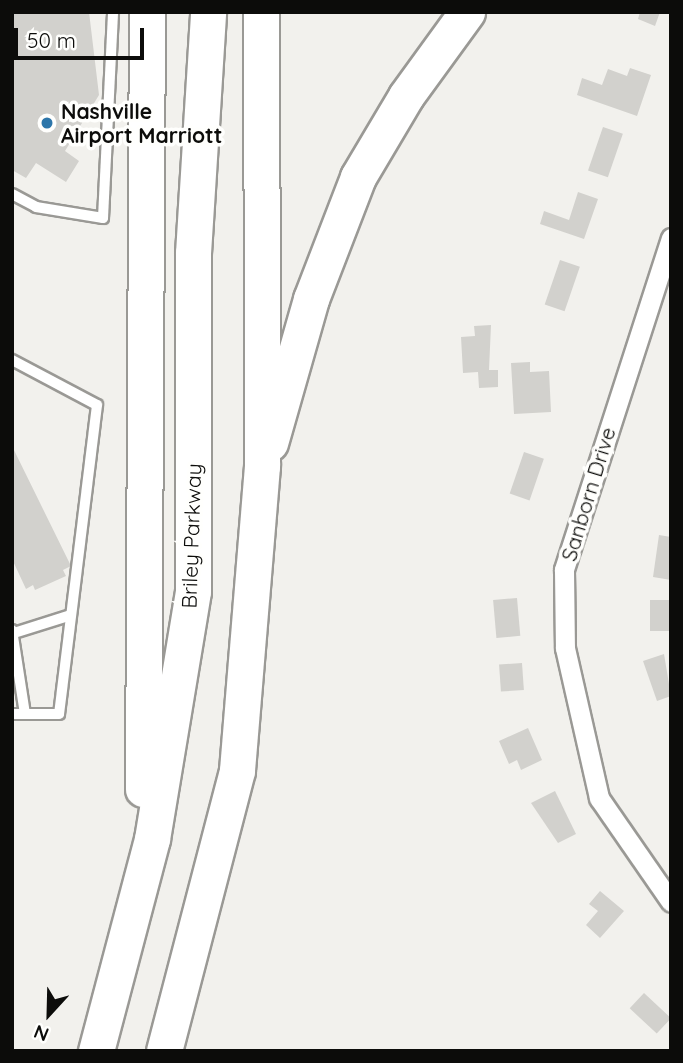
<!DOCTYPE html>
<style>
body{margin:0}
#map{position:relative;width:683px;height:1063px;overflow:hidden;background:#f2f1ed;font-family:Quicksand,sans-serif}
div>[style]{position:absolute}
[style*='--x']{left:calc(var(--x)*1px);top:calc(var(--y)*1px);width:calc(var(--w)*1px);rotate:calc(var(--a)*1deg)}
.building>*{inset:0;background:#d2d1cd;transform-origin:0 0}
.roads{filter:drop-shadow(2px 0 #9a9995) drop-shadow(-2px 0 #9a9995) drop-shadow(0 2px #9a9995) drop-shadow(0 -2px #9a9995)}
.lane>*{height:10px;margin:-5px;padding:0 5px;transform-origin:5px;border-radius:5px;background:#fff}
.street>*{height:19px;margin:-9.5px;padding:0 9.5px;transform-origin:9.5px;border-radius:9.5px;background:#fff}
.highway>*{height:35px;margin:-17.5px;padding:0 17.5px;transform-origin:17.5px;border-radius:17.5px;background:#fff}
.dots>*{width:19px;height:19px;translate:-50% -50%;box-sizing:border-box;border:4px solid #fffffd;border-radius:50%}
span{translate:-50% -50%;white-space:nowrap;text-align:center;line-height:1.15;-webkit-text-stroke:7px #fffffd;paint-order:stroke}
.poi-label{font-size:21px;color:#0c0c0a;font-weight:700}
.left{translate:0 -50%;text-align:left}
.street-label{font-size:21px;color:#0c0c0a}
.frame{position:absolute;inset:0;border:14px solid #0c0c0a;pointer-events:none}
.north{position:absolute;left:14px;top:979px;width:70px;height:70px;-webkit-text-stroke:5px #fffffd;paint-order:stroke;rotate:202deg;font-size:19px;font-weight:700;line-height:28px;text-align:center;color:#0c0c0a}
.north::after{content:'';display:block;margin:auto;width:24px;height:32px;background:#0c0c0a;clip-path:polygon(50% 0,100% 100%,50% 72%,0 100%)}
.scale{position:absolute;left:14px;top:28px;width:130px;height:32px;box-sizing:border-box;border:4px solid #0c0c0a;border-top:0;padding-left:9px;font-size:21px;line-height:24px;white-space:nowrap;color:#0c0c0a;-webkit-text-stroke:5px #fffffd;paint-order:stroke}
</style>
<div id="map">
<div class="building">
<i style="clip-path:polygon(12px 12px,89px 12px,99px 95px,65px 151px,79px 161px,66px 182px,36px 163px,26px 178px,12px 170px)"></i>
<i style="clip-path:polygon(640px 12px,660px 12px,655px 26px,638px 19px)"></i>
<i style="clip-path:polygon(630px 68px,651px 75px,637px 116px,577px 95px,582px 78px,602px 85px,608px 69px,627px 76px)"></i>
<i style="left:603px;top:127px;width:21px;height:46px;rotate:19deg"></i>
<i style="clip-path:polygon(578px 192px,598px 199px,584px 239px,540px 224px,544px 211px,569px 220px)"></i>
<i style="left:560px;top:260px;width:21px;height:47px;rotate:19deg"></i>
<i style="clip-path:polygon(491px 325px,489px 370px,498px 370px,498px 387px,479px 388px,478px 372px,463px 373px,461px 337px,475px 336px,474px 326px)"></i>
<i style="clip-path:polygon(530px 362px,530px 372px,549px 371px,551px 412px,514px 414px,511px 363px)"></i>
<i style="clip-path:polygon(12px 446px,71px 566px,63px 570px,66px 576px,35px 590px,33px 585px,26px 589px,12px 559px)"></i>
<i style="left:524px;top:452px;width:21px;height:44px;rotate:19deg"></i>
<i style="clip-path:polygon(659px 535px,671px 537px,671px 580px,653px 577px)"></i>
<i style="left:517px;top:598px;width:38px;height:24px;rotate:85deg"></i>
<i style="left:650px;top:600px;width:21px;height:31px"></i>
<i style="clip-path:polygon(664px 654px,671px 696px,657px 701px,643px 661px)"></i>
<i style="left:522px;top:663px;width:27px;height:23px;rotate:86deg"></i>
<i style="clip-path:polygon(528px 728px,542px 760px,521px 770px,517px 760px,509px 764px,499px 741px)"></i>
<i style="clip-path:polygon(555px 791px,576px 834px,558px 843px,531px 803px)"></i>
<i style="clip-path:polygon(600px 891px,624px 911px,600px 938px,586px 925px,598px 911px,589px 904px)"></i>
<i style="left:644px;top:993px;width:37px;height:21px;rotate:43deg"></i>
</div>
<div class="roads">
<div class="lane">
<i style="--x:12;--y:194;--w:27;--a:28"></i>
<i style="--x:36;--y:207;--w:68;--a:9.3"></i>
<i style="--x:103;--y:218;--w:206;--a:-87.2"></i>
<i style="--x:12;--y:360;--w:96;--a:27.9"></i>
<i style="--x:97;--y:405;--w:311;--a:97"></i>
<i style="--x:59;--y:714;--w:47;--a:180"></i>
<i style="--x:12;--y:630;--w:85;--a:81.2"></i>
<i style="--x:14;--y:633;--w:57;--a:-17.5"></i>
</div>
<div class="street">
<i style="--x:671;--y:238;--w:349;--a:107.9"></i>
<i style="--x:564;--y:570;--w:78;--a:89.3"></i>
<i style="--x:565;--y:648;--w:154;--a:77.2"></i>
<i style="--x:599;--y:798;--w:126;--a:55.3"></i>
</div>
<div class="highway">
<i style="--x:270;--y:443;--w:150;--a:-74.1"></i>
<i style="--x:311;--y:299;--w:131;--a:-68.9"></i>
<i style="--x:358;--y:177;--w:94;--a:-59.3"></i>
<i style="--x:406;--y:96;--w:104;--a:-54"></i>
<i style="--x:143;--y:789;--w:777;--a:-89.71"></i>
<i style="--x:96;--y:1051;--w:219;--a:-75.2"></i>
<i style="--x:152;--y:839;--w:251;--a:-80.6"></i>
<i style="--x:193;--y:591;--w:338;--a:-90"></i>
<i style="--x:193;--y:253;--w:241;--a:-86.4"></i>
<i style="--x:164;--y:1051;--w:290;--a:-75.4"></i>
<i style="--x:237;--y:770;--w:305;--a:-85.3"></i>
<i style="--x:262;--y:466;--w:454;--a:-90.1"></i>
</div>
</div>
<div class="dots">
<i style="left:47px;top:123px;background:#2d76aa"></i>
</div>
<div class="poi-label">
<span class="left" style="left:61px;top:123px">Nashville<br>Airport Marriott</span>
</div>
<div class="street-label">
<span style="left:588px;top:494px;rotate:-73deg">Sanborn Drive</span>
<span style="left:191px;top:536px;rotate:-88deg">Briley Parkway</span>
</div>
<div class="frame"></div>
<div class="north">N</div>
<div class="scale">50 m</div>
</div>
